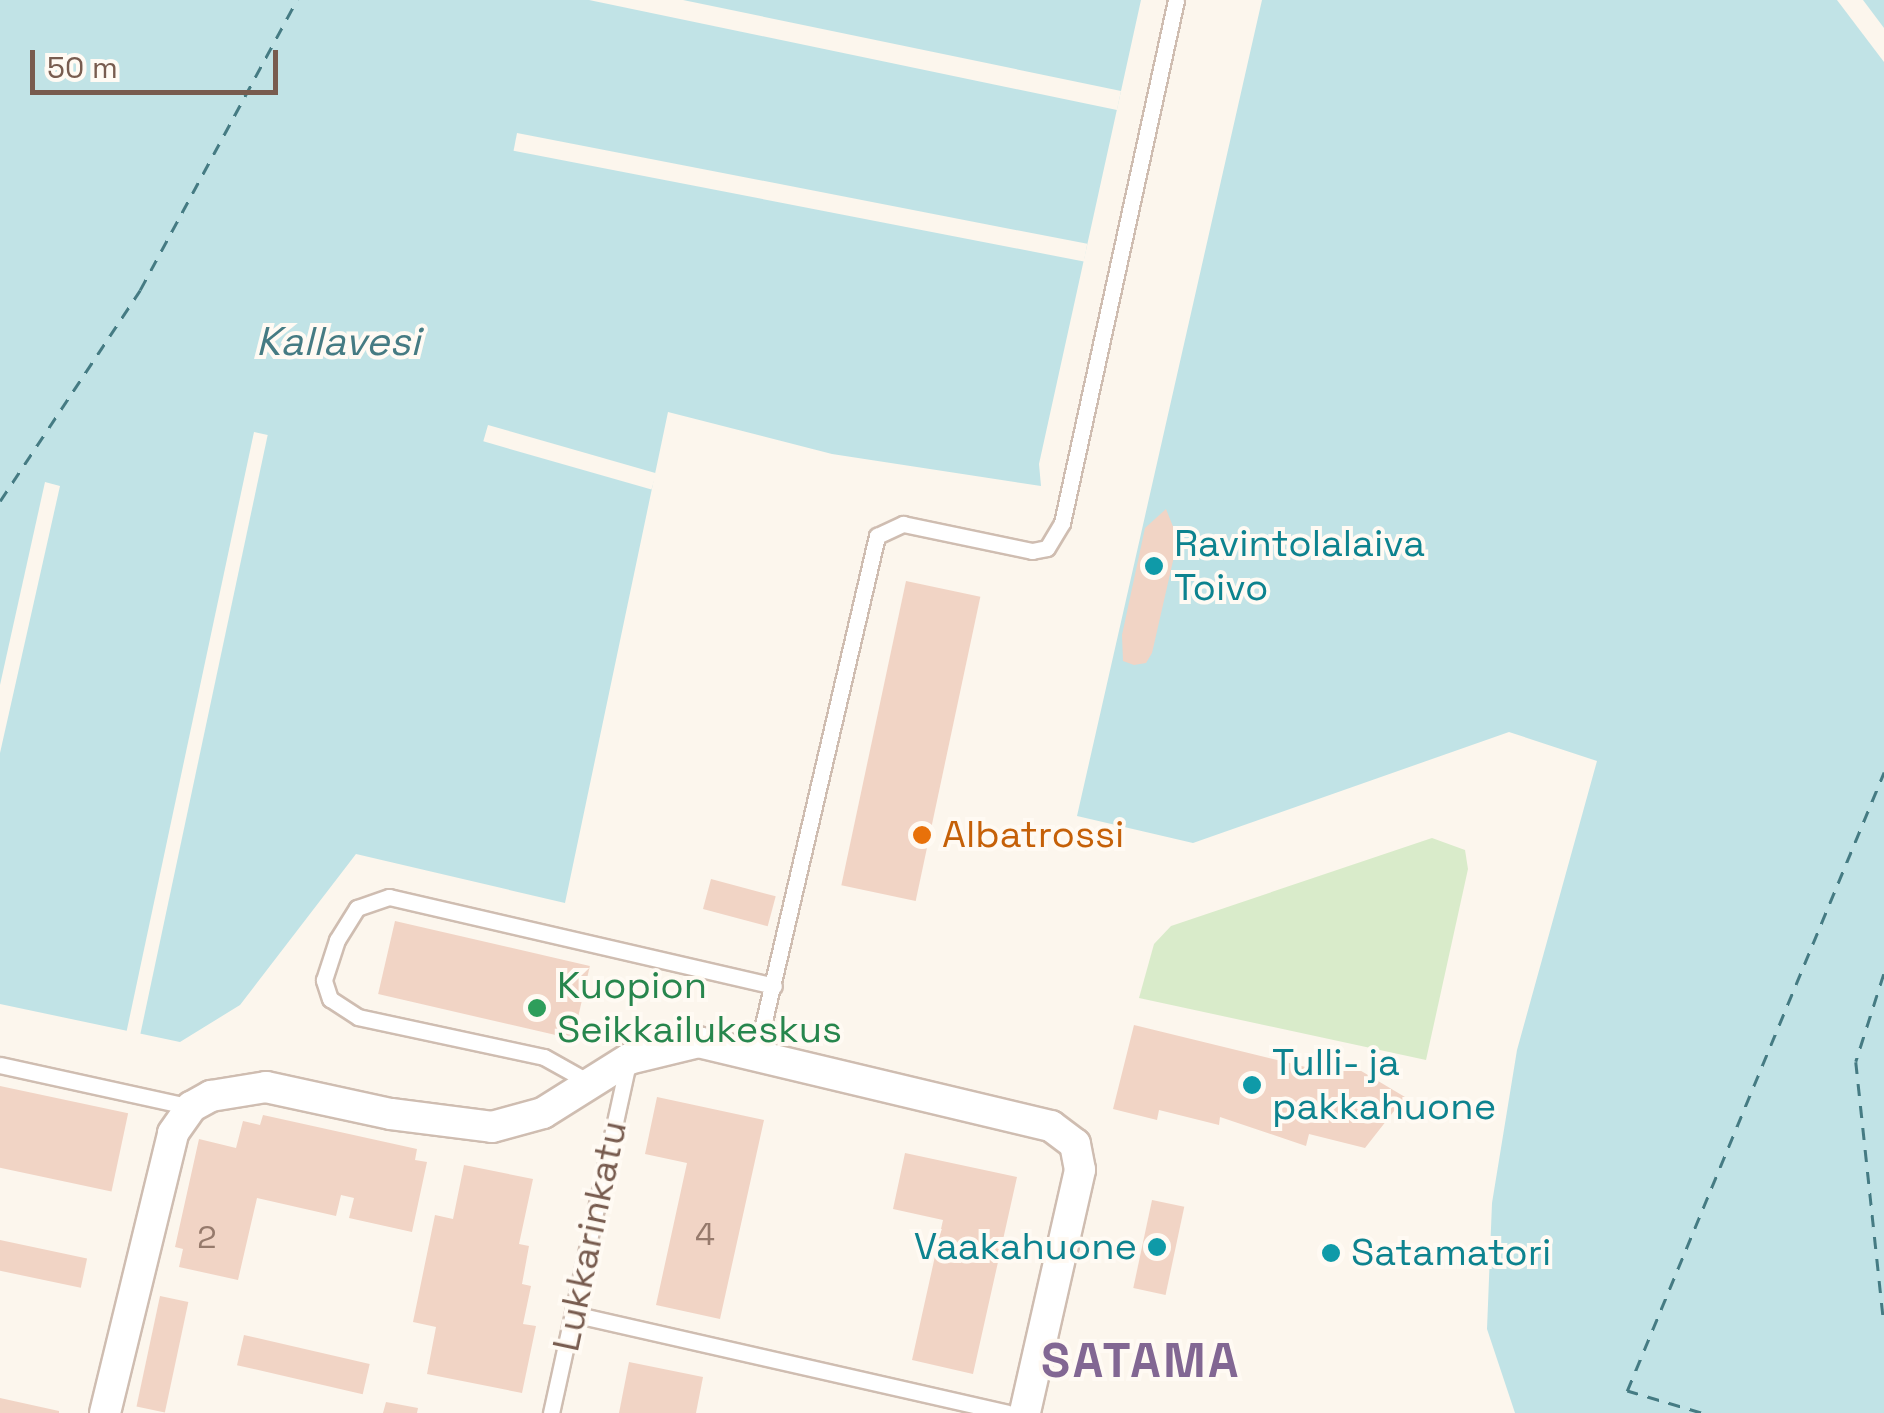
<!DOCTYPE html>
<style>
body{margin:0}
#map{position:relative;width:1884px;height:1413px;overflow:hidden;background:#fcf6ed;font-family:"Space Grotesk",sans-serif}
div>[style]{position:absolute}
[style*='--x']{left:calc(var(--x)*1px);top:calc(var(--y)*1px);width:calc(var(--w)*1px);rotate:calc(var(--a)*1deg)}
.green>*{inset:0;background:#d9ebca}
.water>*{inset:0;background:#c1e3e6}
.pier>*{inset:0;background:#fcf6ed;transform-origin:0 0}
.ferry>*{height:2.5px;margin-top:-1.25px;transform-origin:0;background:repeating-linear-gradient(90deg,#457b83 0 12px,transparent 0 22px)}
.building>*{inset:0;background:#f1d4c5;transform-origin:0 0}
.roads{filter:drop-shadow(2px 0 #cfbdb1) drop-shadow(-2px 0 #cfbdb1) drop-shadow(0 2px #cfbdb1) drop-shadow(0 -2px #cfbdb1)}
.service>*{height:15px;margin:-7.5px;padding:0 7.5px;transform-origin:7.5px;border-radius:7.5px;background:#fff}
.minor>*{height:30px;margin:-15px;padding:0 15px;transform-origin:15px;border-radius:15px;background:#fff}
.dots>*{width:28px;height:28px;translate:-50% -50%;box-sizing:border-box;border:5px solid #fffaf3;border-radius:50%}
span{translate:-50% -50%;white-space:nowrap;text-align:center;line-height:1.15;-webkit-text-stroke:8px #fffaf3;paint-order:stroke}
.number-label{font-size:32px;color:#967a6c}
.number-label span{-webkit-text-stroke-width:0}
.culture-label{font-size:38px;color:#0d838f}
.left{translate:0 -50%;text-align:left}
.right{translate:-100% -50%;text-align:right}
.food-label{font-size:38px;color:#c56008}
.leisure-label{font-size:38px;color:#27864d}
.street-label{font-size:38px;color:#785c4f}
.water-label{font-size:40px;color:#457b83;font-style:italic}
.district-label{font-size:48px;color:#826793;font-weight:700;letter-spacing:2.5px}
.scale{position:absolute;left:30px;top:50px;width:248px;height:45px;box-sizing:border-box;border:5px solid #785c4f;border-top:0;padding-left:12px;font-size:30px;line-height:35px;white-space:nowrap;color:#785c4f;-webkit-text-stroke:8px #fffaf3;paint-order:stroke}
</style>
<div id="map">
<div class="green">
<i style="clip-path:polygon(1432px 838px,1465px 850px,1468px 869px,1426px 1060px,1139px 998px,1154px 944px,1171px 926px)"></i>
</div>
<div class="water">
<i style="clip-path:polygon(0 0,1141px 0,1039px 464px,1041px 486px,832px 454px,668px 412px,565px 903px,356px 854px,240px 1005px,180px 1042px,0 1004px)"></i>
<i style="clip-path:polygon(1262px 0,1884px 0,1884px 1413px,1515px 1413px,1487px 1329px,1492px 1203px,1517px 1050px,1597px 761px,1509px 732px,1193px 843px,1077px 816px)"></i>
</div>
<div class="pier">
<i style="clip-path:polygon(589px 0,683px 0,1121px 91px,1117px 110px)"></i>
<i style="clip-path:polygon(1837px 0,1863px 0,1884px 28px,1884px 62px)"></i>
<i style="left:517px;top:133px;width:581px;height:18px;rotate:11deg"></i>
<i style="left:488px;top:425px;width:175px;height:17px;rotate:16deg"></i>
<i style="left:254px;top:432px;width:14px;height:613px;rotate:12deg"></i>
<i style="clip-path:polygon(45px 482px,60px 486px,0 753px,0 685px)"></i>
</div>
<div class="ferry">
<i style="--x:0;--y:501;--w:253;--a:-56.4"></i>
<i style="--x:140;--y:290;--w:330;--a:-61.6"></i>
<i style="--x:1884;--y:974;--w:92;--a:107.7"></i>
<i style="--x:1856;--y:1062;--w:264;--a:83.9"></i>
<i style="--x:1701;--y:1413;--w:77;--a:-163.4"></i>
<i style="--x:1627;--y:1391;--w:670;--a:-67.45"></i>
</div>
<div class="building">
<i style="clip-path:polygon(1166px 509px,1178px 539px,1152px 653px,1146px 663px,1134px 665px,1123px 661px,1122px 635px,1145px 528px)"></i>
<i style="left:906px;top:581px;width:76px;height:311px;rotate:12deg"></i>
<i style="left:711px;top:879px;width:67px;height:31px;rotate:15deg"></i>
<i style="left:395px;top:921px;width:200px;height:75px;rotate:13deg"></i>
<i style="clip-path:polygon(1134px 1025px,1326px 1072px,1336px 1056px,1405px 1097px,1365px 1148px,1309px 1134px,1306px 1146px,1220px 1117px,1219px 1125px,1159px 1110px,1157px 1120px,1113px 1109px)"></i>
<i style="left:0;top:1086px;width:131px;height:80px;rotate:12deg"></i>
<i style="clip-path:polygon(657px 1097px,764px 1120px,720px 1319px,656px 1305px,687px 1163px,645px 1154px)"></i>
<i style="clip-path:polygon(263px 1115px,417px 1149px,415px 1160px,427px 1162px,412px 1232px,349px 1218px,354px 1198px,341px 1195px,336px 1216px,257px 1198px,238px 1280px,179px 1267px,183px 1249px,175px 1247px,199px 1139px,236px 1148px,243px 1121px,260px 1125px)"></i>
<i style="clip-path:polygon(905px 1153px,1017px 1177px,973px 1374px,912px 1360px,943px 1220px,893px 1209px)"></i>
<i style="clip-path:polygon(464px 1165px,533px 1179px,519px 1244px,529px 1246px,522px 1284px,531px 1286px,523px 1324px,536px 1326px,522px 1393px,427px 1374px,436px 1327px,413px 1322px,435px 1215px,453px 1219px)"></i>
<i style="left:1152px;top:1200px;width:33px;height:90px;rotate:12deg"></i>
<i style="left:0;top:1240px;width:89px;height:30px;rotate:12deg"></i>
<i style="left:160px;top:1296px;width:29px;height:113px;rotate:12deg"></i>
<i style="left:244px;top:1335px;width:129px;height:31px;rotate:13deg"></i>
<i style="clip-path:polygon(629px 1362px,703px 1377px,696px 1413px,619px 1413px)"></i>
<i style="clip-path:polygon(0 1398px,59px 1411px,59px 1413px,0 1413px)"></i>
<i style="clip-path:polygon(386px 1402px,418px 1408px,417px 1413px,383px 1413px)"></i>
</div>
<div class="roads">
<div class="service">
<i style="--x:756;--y:1055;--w:533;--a:-76.88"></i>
<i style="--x:877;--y:536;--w:29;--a:-25"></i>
<i style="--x:903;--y:524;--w:132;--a:11.8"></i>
<i style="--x:1032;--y:551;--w:15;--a:-11"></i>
<i style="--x:1047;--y:548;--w:29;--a:-59"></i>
<i style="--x:1062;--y:523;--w:535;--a:-77.7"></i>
<i style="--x:0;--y:1065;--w:196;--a:12.4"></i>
<i style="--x:587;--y:1081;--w:49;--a:-150.8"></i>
<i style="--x:544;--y:1057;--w:190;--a:-167.9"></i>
<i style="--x:358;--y:1017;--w:33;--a:-147"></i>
<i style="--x:330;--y:999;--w:20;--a:-108"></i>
<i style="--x:324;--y:980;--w:42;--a:-72"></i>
<i style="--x:337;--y:940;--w:38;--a:-58"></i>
<i style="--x:357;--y:908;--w:34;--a:-19"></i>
<i style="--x:389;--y:897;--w:395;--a:13"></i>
<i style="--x:573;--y:1314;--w:445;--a:12.8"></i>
<i style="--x:551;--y:1413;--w:358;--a:-77.6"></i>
</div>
<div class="minor">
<i style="--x:105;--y:1413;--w:288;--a:-76.3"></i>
<i style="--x:173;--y:1133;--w:32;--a:-55"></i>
<i style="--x:191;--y:1107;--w:23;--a:-29"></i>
<i style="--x:211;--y:1096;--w:56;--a:-9.3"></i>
<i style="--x:266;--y:1087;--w:128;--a:12.2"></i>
<i style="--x:391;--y:1114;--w:102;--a:7.3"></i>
<i style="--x:492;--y:1127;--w:53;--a:-15.4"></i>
<i style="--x:543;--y:1113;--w:102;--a:-32.1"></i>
<i style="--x:629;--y:1059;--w:71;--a:-13.8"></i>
<i style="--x:698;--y:1042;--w:363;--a:13.4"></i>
<i style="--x:1051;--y:1126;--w:30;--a:37"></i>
<i style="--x:1075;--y:1144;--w:26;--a:79"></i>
<i style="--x:1080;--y:1170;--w:249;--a:102.8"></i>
</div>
</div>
<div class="dots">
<i style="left:1154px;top:566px;background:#0f9aa8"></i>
<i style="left:922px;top:835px;background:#e8710a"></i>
<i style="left:537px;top:1008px;background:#2e9e5b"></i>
<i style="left:1252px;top:1085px;background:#0f9aa8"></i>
<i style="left:1157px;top:1247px;background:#0f9aa8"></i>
<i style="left:1331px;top:1253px;background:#0f9aa8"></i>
</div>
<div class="number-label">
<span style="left:705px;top:1234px">4</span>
<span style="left:207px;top:1237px">2</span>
</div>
<div class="culture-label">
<span class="left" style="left:1174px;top:566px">Ravintolalaiva<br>Toivo</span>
<span class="left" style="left:1272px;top:1085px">Tulli- ja<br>pakkahuone</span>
<span class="right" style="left:1137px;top:1247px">Vaakahuone</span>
<span class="left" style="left:1351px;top:1253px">Satamatori</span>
</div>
<div class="food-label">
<span class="left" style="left:942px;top:835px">Albatrossi</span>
</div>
<div class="leisure-label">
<span class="left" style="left:557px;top:1008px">Kuopion<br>Seikkailukeskus</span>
</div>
<div class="street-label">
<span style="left:590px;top:1236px;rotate:-78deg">Lukkarinkatu</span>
</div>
<div class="water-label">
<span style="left:338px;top:342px">Kallavesi</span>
</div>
<div class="district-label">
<span style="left:1141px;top:1361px">SATAMA</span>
</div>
<div class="scale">50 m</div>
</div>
